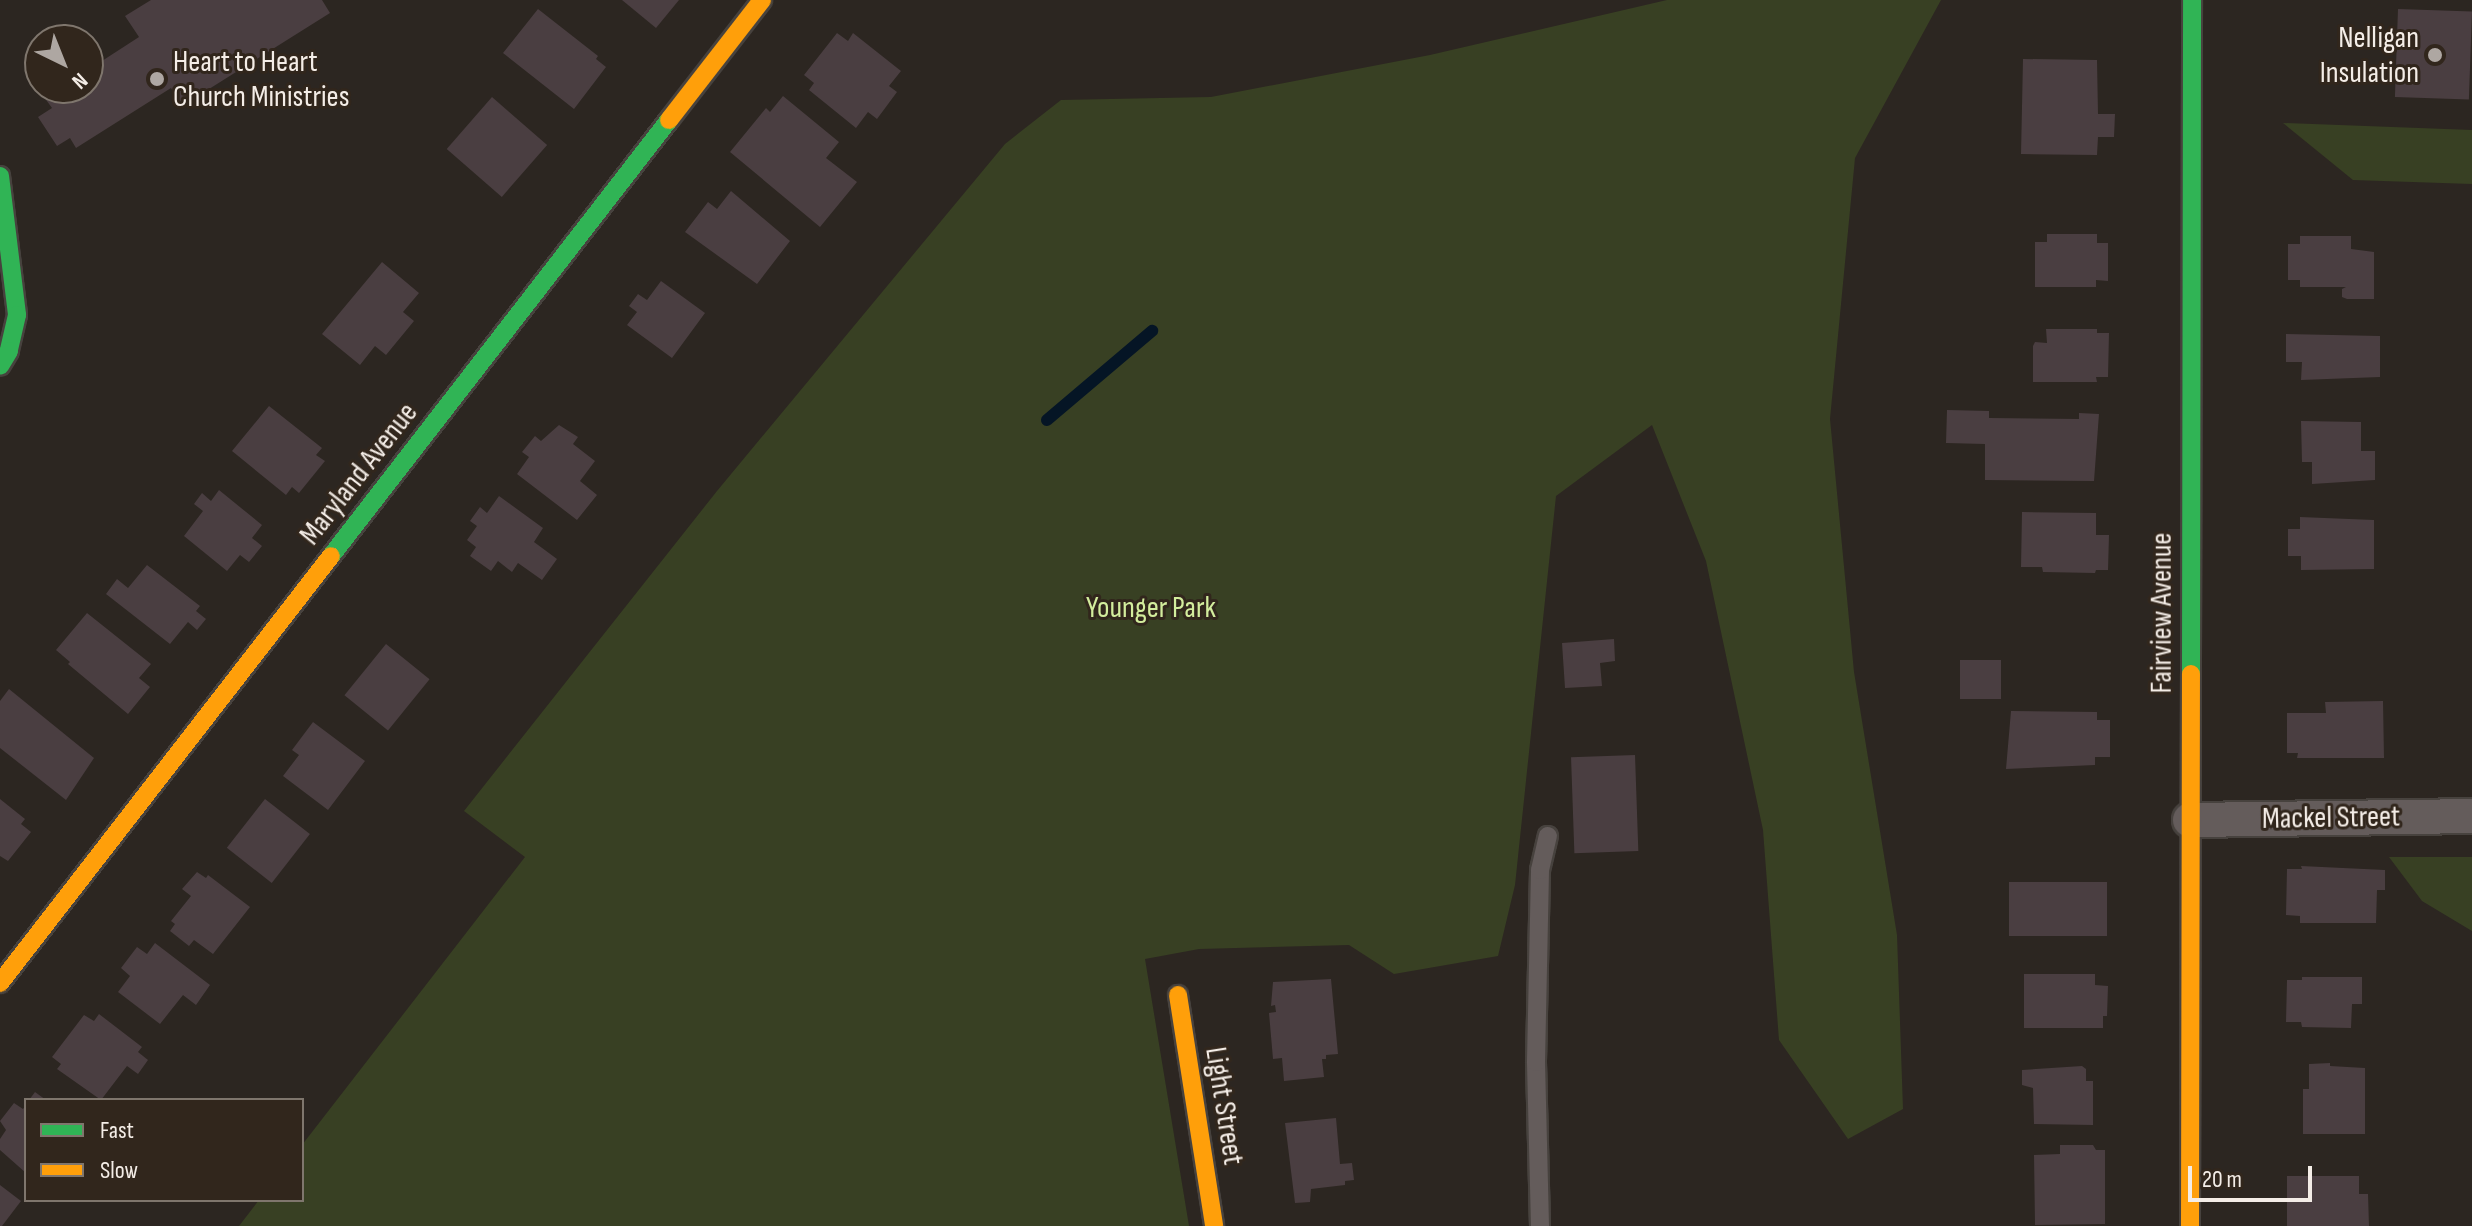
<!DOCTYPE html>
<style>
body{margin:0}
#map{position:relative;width:2472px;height:1226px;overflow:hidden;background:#2c2621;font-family:"Sofia Sans Condensed",sans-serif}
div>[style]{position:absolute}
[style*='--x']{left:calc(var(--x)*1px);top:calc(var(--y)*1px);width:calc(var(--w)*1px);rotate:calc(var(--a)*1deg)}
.green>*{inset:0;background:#384023}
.stream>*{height:12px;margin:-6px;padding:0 6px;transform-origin:6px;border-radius:6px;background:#051525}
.building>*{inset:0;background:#4a3e41;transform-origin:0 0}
.roads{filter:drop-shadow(2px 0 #47423e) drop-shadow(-2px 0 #47423e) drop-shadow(0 2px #47423e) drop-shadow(0 -2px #47423e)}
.lane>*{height:18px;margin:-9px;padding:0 9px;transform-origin:9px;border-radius:9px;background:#645c5b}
.street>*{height:34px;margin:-17px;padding:0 17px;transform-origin:17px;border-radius:17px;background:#645c5b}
.fast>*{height:18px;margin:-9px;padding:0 9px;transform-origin:9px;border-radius:9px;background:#30b455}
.slow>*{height:18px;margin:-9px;padding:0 9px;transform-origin:9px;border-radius:9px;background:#ff9f0a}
.dots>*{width:22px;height:22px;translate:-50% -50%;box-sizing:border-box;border:4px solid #31261c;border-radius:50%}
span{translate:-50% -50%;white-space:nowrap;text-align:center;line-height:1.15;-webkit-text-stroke:6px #31261c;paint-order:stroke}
.poi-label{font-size:30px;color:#f4ede7}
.right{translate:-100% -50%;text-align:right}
.left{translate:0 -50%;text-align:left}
.street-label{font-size:30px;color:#f4ede7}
.park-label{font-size:30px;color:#d3ed9d}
.legend{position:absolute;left:24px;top:1098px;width:280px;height:104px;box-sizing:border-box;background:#31261c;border:2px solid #7f766d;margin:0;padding:10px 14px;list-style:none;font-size:24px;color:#f4ede7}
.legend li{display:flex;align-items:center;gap:16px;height:40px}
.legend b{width:40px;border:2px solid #7f766d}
.north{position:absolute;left:24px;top:24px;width:80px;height:80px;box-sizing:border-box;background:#31261c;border:2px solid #7f766d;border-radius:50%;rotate:137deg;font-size:22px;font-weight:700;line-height:32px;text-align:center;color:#f4ede7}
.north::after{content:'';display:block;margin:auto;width:28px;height:36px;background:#aea7a2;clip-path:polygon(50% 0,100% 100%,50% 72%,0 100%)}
.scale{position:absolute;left:2188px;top:1166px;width:124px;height:36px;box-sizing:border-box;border:4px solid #f4ede7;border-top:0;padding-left:10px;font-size:24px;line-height:28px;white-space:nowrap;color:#f4ede7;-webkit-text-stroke:6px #31261c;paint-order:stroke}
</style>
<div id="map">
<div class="green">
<i style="clip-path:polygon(1667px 0,1941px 0,1855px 158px,1830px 419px,1854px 672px,1897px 935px,1903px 1109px,1848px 1139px,1779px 1040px,1763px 830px,1706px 561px,1652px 425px,1556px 496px,1515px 885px,1498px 956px,1394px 974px,1349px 945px,1199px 949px,1145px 959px,1189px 1226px,239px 1226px,259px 1200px,302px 1200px,302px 1145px,525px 857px,464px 811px,717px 491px,1005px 144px,1061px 100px,1211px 97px,1430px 55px)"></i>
<i style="clip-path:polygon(2283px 123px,2472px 130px,2472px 184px,2353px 180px)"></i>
<i style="clip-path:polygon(2389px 857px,2472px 857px,2472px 931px,2422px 901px)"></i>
</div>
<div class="stream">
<i style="--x:1047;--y:420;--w:138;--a:-40.3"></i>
</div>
<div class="building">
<i style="clip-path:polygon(151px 0,322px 0,330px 13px,182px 106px,171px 88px,76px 148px,70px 138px,57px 146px,38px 117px,52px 108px,44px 97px,59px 88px,88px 88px,88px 70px,139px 37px,125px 16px)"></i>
<i style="clip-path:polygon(622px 0,679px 0,656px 28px)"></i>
<i style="clip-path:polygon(538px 9px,598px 56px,596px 59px,606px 67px,574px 109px,503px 53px)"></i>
<i style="left:2398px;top:9px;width:74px;height:88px;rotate:2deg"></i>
<i style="clip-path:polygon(837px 33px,848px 41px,853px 33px,901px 71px,889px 86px,897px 92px,877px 119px,868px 112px,856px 128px,809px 90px,814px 83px,804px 75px)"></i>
<i style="clip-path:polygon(2023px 59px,2097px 60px,2098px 114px,2115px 114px,2114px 137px,2098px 137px,2097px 155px,2021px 154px)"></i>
<i style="clip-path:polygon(783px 96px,839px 142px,826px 158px,857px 182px,820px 227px,730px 152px,766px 108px,770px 112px)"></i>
<i style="left:492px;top:97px;width:73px;height:69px;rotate:41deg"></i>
<i style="clip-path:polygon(731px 191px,790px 241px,757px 284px,685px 232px,708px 202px,717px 209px)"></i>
<i style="clip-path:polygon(2047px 234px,2097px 234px,2097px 243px,2108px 243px,2108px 281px,2096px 280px,2096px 287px,2035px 287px,2035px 242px,2047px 242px)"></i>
<i style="clip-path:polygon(2300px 236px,2351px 236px,2351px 249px,2374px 252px,2374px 299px,2347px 299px,2342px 297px,2342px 289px,2346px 287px,2300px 287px,2300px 280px,2288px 280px,2288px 244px,2300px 244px)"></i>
<i style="clip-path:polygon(382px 262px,419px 293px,403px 312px,414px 321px,386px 355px,375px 346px,360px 365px,322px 334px)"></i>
<i style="clip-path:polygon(661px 281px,705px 313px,672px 358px,627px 325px,637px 312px,629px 306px,638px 294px,647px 300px)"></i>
<i style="clip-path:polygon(2046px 329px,2097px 329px,2097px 333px,2109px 333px,2108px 377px,2096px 377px,2097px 382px,2033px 382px,2033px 346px,2035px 342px,2047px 343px)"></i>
<i style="clip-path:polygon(2286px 334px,2380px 336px,2380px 377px,2301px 380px,2302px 362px,2286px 362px)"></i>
<i style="clip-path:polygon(269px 406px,322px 448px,316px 455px,325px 461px,299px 493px,292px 487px,286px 495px,232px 451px)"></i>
<i style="clip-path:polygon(1947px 410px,1989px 411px,1989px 418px,2079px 419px,2079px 413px,2099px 414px,2094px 481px,1985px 480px,1985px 444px,1946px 443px)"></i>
<i style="clip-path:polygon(2301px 421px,2361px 422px,2361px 451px,2375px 451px,2375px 480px,2312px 484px,2312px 462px,2302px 462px)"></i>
<i style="clip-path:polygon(559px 425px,578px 437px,573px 444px,595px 461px,580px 481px,597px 495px,577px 520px,517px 474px,529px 457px,522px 452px,535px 436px,541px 441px)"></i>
<i style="clip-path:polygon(219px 490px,262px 525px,252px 538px,262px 546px,249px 562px,240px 555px,227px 571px,184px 536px,203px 511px,194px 504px,202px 493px,211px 501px)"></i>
<i style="clip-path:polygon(499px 496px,543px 528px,534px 542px,557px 559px,542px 580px,518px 563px,512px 572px,498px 561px,491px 571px,470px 556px,476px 547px,467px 540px,477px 526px,470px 521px,480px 507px,487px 513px)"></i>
<i style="clip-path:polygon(2022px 512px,2096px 513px,2096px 535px,2109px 535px,2108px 570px,2096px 570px,2095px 573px,2043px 572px,2042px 567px,2021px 567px)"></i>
<i style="clip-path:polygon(2300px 517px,2374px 520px,2374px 569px,2301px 570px,2301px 556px,2288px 556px,2288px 529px,2300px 529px)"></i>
<i style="clip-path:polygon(147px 565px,200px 606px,196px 611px,206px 619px,197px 630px,188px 622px,170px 644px,106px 594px,117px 579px,128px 588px)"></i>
<i style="clip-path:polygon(87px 613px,151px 664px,139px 678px,150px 687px,128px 714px,68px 664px,70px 662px,56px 650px)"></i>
<i style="clip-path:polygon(1614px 639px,1615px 661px,1600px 663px,1602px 686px,1565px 688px,1562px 643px)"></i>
<i style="left:386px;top:644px;width:56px;height:66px;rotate:39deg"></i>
<i style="left:1960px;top:660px;width:41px;height:39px"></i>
<i style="clip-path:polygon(9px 689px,94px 758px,66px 800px,0 748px,0 701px)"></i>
<i style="clip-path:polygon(2383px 701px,2384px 758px,2297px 758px,2298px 753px,2287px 753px,2287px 713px,2326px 713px,2325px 702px)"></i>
<i style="clip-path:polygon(2011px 711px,2097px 712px,2097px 720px,2110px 720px,2110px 757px,2095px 757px,2095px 765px,2006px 769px)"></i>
<i style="clip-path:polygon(313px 722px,365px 761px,328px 810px,283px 776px,299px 755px,292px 750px)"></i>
<i style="left:1635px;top:755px;width:96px;height:64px;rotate:88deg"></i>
<i style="clip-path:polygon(0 799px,25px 819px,21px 824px,31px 832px,8px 861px,0 856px)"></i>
<i style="left:265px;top:799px;width:57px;height:62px;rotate:38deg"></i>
<i style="clip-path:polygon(2301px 866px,2385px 870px,2385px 890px,2377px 890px,2376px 923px,2300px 923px,2300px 916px,2286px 915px,2287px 869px,2302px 869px)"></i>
<i style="clip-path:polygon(197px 872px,206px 878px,208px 875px,250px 907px,213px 954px,194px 940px,189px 946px,170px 931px,175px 924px,171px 921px,191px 896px,182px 889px)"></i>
<i style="left:2107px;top:882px;width:54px;height:98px;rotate:90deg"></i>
<i style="clip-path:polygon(155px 943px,210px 985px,196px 1005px,183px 995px,160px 1024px,118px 992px,130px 976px,121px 968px,137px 947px,147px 954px)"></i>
<i style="clip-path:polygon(2024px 974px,2095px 974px,2095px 985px,2108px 986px,2107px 1016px,2103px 1016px,2103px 1028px,2024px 1028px)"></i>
<i style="clip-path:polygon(2302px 977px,2362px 977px,2362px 1004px,2352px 1004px,2351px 1028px,2302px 1027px,2301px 1022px,2286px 1022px,2287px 980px,2302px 980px)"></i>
<i style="clip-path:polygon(1331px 979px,1338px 1054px,1326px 1055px,1326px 1059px,1322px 1059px,1324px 1077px,1284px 1081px,1282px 1058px,1273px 1059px,1269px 1013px,1276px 1012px,1275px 1005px,1271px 1006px,1273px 982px)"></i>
<i style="clip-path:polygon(99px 1014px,142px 1047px,138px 1052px,148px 1060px,138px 1074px,127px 1066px,101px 1100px,57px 1069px,61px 1064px,52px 1057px,84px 1015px,94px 1021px)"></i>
<i style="clip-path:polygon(2330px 1063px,2330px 1066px,2365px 1068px,2365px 1134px,2303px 1134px,2303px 1089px,2309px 1089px,2309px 1064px)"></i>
<i style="clip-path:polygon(2082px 1066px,2086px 1069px,2086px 1081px,2093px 1081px,2093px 1125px,2034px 1124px,2033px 1088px,2022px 1085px,2022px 1070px)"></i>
<i style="clip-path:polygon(35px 1092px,46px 1100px,29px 1100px)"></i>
<i style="clip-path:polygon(14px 1103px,23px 1109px,26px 1105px,26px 1173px,0 1150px,0 1139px,6px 1130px,0 1121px)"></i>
<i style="clip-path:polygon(1336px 1118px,1340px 1164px,1352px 1163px,1354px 1180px,1345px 1181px,1345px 1185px,1311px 1189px,1310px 1202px,1295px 1203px,1285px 1123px)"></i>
<i style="clip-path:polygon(2060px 1145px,2093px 1145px,2096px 1150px,2105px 1150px,2105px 1224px,2035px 1225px,2034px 1155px,2060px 1154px)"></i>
<i style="clip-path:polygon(2287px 1176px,2359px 1176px,2359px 1194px,2368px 1194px,2369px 1226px,2287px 1226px)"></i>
<i style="clip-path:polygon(0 1185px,21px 1201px,2px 1226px,0 1226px)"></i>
</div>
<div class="roads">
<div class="lane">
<i style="--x:1540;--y:1226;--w:164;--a:-91.4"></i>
<i style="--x:1536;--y:1062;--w:192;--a:-88.8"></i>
<i style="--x:1540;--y:870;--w:35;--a:-77"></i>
</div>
<div class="street">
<i style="--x:2190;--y:820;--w:282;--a:-0.8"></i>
</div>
<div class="fast">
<i style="--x:0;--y:176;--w:140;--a:83"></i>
<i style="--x:17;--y:315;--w:37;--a:103"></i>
<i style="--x:9;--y:351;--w:17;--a:121"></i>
<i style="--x:331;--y:556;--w:552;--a:-52.22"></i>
<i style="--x:2191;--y:674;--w:674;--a:-89.91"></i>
</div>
<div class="slow">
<i style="--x:669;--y:120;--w:152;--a:-52.2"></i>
<i style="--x:0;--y:983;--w:540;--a:-52.22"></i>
<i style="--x:1178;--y:995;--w:234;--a:81.1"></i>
<i style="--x:2190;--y:1226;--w:552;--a:-89.9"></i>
</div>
</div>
<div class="dots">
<i style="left:2435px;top:55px;background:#aea7a2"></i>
<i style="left:157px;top:79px;background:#aea7a2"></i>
</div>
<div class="poi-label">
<span class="right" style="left:2419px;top:55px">Nelligan<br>Insulation</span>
<span class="left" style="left:173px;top:79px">Heart to Heart<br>Church Ministries</span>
</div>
<div class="street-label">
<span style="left:359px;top:474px;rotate:-52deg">Maryland Avenue</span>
<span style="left:2162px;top:613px;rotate:-90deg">Fairview Avenue</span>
<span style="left:2331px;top:818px;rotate:-1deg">Mackel Street</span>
<span style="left:1224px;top:1106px;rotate:81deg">Light Street</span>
</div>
<div class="park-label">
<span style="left:1151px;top:608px">Younger Park</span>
</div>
<ul class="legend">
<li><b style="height:10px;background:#30b455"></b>Fast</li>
<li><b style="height:10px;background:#ff9f0a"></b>Slow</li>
</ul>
<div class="north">N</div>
<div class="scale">20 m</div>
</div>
